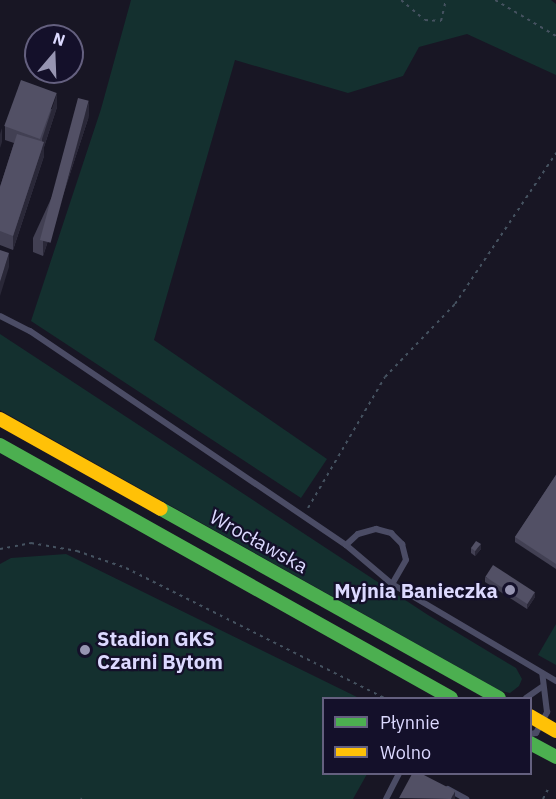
<!DOCTYPE html>
<meta charset="utf-8">
<style>
body{margin:0}
#map{position:relative;width:556px;height:799px;overflow:hidden;background:#181624;font-family:"IBM Plex Sans",sans-serif}
div>[style]{position:absolute}
[style*='--x']{left:calc(var(--x)*1px);top:calc(var(--y)*1px);width:calc(var(--w)*1px);rotate:calc(var(--a)*1deg)}
.green>*{inset:0;background:#14302f}
.path>*{height:2px;margin-top:-1px;transform-origin:0;background:repeating-linear-gradient(90deg,#455260 0 3px,transparent 0 7.5px)}
.lane>*{height:6px;margin:-3px;padding:0 3px;transform-origin:3px;border-radius:3px;background:#4b4c65}
.fast>*{height:14px;margin:-7px;padding:0 7px;transform-origin:7px;border-radius:7px;background:#4caf50}
.slow>*{height:14px;margin:-7px;padding:0 7px;transform-origin:7px;border-radius:7px;background:#ffc107}
.wall>*{inset:0;background:#424053}
.shaded-wall>*{inset:0;background:#2a2838}
.building>*{inset:0;background:#525065;transform-origin:0 0}
.dots>*{width:16px;height:16px;translate:-50% -50%;box-sizing:border-box;border:3px solid #14102a;border-radius:50%}
span{translate:-50% -50%;white-space:nowrap;text-align:center;line-height:1.15;-webkit-text-stroke:4.5px #14102a;paint-order:stroke}
.street-label{font-size:20px;color:#dcd9ff}
.poi-label{font-size:20px;color:#dcd9ff;font-weight:700}
.right{translate:-100% -50%;text-align:right}
.left{translate:0 -50%;text-align:left}
.legend{position:absolute;left:322px;top:697px;width:210px;height:78px;box-sizing:border-box;background:#14102a;border:2px solid #64607f;margin:0;padding:8px 10px;list-style:none;font-size:18px;color:#dcd9ff}
.legend li{display:flex;align-items:center;gap:12px;height:30px}
.legend b{width:30px;border:2px solid #64607f}
.north{position:absolute;left:24px;top:24px;width:60px;height:60px;box-sizing:border-box;background:#14102a;border:2px solid #64607f;border-radius:50%;rotate:19deg;font-size:16px;font-weight:700;line-height:24px;text-align:center;color:#dcd9ff}
.north::after{content:'';display:block;margin:auto;width:21px;height:27px;background:#9795b2;clip-path:polygon(50% 0,100% 100%,50% 72%,0 100%)}
</style>
<div id="map">
<div class="green">
<i style="clip-path:polygon(131px 0,551px 0,556px 4px,556px 75px,467px 34px,419px 47px,403px 76px,348px 93px,235px 60px,154px 340px,327px 459px,301px 498px,31px 321px,101px 109px)"></i>
<i style="clip-path:polygon(0 334px,428px 615px,516px 668px,522px 679px,519px 686px,510px 693px,501px 691px,0 410px)"></i>
<i style="clip-path:polygon(66px 554px,359px 698px,324px 698px,324px 774px,367px 774px,353px 799px,0 799px,0 564px,11px 558px)"></i>
<i style="clip-path:polygon(556px 624px,556px 665px,538px 655px)"></i>
</div>
<div class="path">
<i style="--x:401;--y:0;--w:31;--a:40"></i>
<i style="--x:425;--y:20;--w:16;--a:4"></i>
<i style="--x:441;--y:21;--w:22;--a:-77"></i>
<i style="--x:495;--y:0;--w:71;--a:30.5"></i>
<i style="--x:308;--y:508;--w:152;--a:-59.6"></i>
<i style="--x:385;--y:377;--w:101;--a:-46.2"></i>
<i style="--x:455;--y:304;--w:182;--a:-56.2"></i>
<i style="--x:0;--y:549;--w:32;--a:-11"></i>
<i style="--x:31;--y:543;--w:47;--a:9.9"></i>
<i style="--x:77;--y:551;--w:52;--a:19.1"></i>
<i style="--x:126;--y:568;--w:290;--a:26.7"></i>
<i style="--x:81;--y:799;--w:1;--a:-45"></i>
<i style="--x:543;--y:799;--w:11;--a:-63"></i>
</div>
<div class="lane">
<i style="--x:0;--y:316;--w:34;--a:27"></i>
<i style="--x:30;--y:331;--w:382;--a:34.1"></i>
<i style="--x:346;--y:545;--w:60;--a:40.3"></i>
<i style="--x:392;--y:584;--w:191;--a:30.6"></i>
<i style="--x:346;--y:545;--w:16;--a:-43"></i>
<i style="--x:358;--y:534;--w:19;--a:-16"></i>
<i style="--x:376;--y:529;--w:16;--a:15"></i>
<i style="--x:391;--y:533;--w:16;--a:45"></i>
<i style="--x:402;--y:544;--w:16;--a:76"></i>
<i style="--x:406;--y:560;--w:28;--a:120"></i>
<i style="--x:526;--y:698;--w:19;--a:-35"></i>
<i style="--x:530;--y:734;--w:6;--a:-9"></i>
<i style="--x:536;--y:733;--w:24;--a:-62"></i>
<i style="--x:547;--y:712;--w:39;--a:-97"></i>
<i style="--x:448;--y:789;--w:21;--a:29"></i>
<i style="--x:386;--y:799;--w:28;--a:-63"></i>
</div>
<div class="fast">
<i style="--x:0;--y:445;--w:517;--a:29.29"></i>
<i style="--x:161;--y:509;--w:387;--a:29.2"></i>
<i style="--x:530;--y:743;--w:30;--a:28"></i>
</div>
<div class="slow">
<i style="--x:0;--y:419;--w:184;--a:29.2"></i>
<i style="--x:530;--y:716;--w:30;--a:30"></i>
</div>
<div class="wall">
<i style="clip-path:polygon(57px 107px,44px 147px,44px 156px,13px 250px,0 245px,0 187px,14px 143px,5px 140px,5px 126px)"></i>
<i style="clip-path:polygon(89px 116px,43px 256px,33px 252px,33px 238px)"></i>
<i style="clip-path:polygon(556px 475px,556px 569px,515px 542px,515px 537px)"></i>
<i style="clip-path:polygon(471px 548px,481px 549px,475px 556px,471px 553px)"></i>
<i style="clip-path:polygon(485px 577px,535px 597px,527px 609px,485px 582px)"></i>
</div>
<div class="shaded-wall">
<i style="clip-path:polygon(57px 93px,57px 107px,44px 147px,44px 156px,13px 250px,13px 236px,42px 148px,42px 139px)"></i>
<i style="clip-path:polygon(89px 101px,89px 116px,43px 256px,43px 242px)"></i>
<i style="clip-path:polygon(2px 128px,2px 142px,0 148px,0 134px)"></i>
<i style="clip-path:polygon(9px 253px,9px 267px,0 296px,0 282px)"></i>
<i style="clip-path:polygon(481px 544px,481px 549px,475px 556px,475px 551px)"></i>
<i style="clip-path:polygon(535px 592px,535px 597px,527px 609px,527px 604px)"></i>
<i style="clip-path:polygon(455px 791px,455px 799px,451px 799px)"></i>
</div>
<div class="building">
<i style="left:21px;top:80px;width:38px;height:49px;rotate:20deg"></i>
<i style="left:78px;top:98px;width:11px;height:147px;rotate:15deg"></i>
<i style="clip-path:polygon(17px 134px,44px 142px,13px 236px,0 231px,0 187px)"></i>
<i style="clip-path:polygon(0 250px,9px 253px,0 282px)"></i>
<i style="clip-path:polygon(556px 475px,556px 564px,515px 537px)"></i>
<i style="clip-path:polygon(476px 541px,481px 544px,475px 551px,471px 548px)"></i>
<i style="left:493px;top:565px;width:50px;height:14px;rotate:33deg"></i>
<i style="clip-path:polygon(412px 774px,422px 774px,455px 791px,451px 799px,399px 798px)"></i>
</div>
<div class="dots">
<i style="left:510px;top:590px;background:#9795b2"></i>
<i style="left:85px;top:650px;background:#9795b2"></i>
</div>
<div class="street-label">
<span style="left:259px;top:541px;rotate:29deg">Wrocławska</span>
</div>
<div class="poi-label">
<span class="right" style="left:498px;top:590px">Myjnia Banieczka</span>
<span class="left" style="left:97px;top:650px">Stadion GKS<br>Czarni Bytom</span>
</div>
<ul class="legend">
<li><b style="height:8px;background:#4caf50"></b>Płynnie</li>
<li><b style="height:8px;background:#ffc107"></b>Wolno</li>
</ul>
<div class="north">N</div>
</div>
